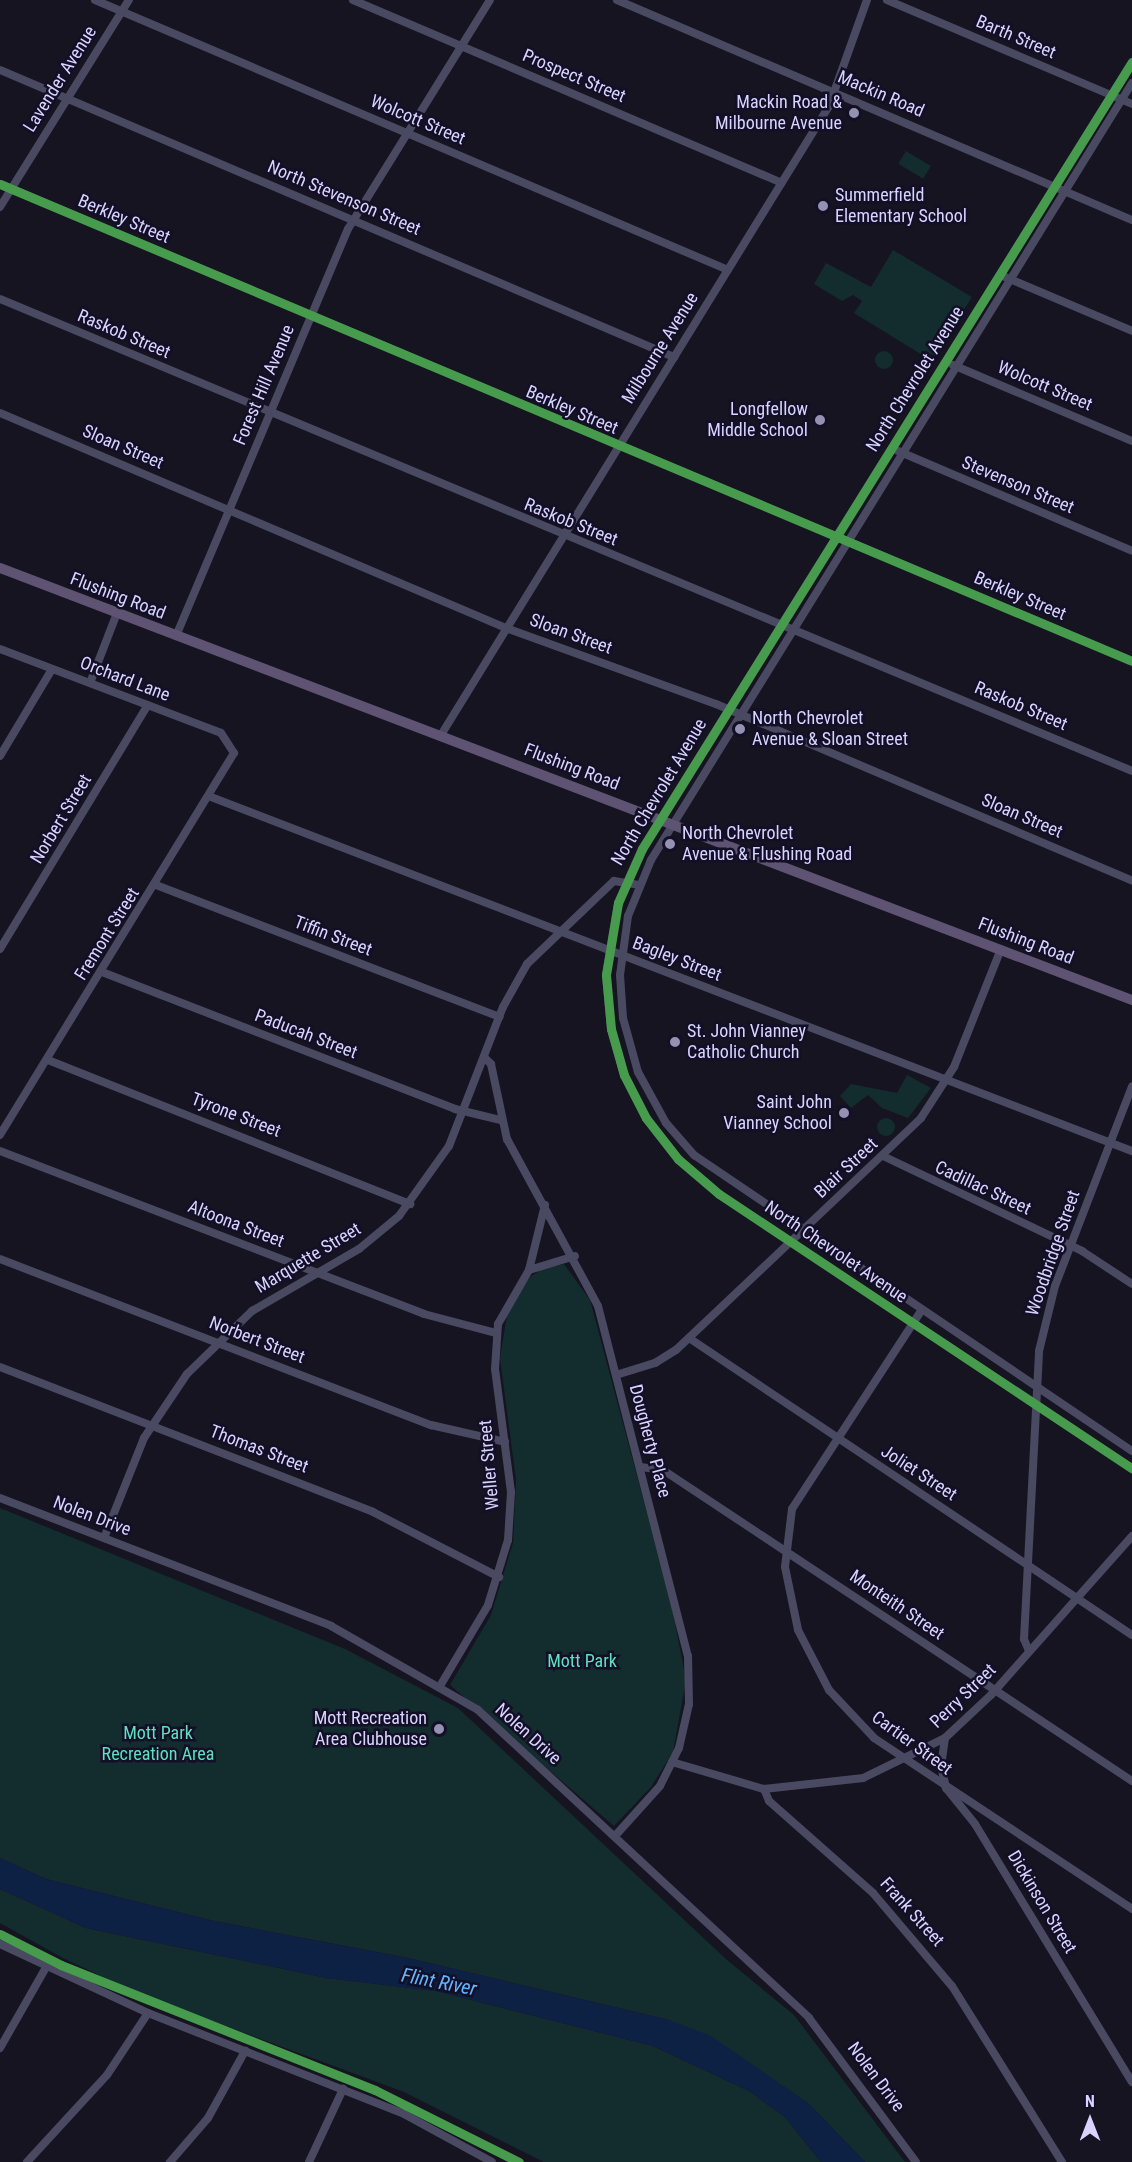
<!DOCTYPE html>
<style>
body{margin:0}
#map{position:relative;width:1132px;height:2162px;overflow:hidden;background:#161421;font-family:"Roboto Condensed",sans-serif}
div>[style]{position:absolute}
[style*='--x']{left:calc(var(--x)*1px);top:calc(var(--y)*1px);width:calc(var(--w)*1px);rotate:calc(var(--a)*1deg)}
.green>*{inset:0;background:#132c2d;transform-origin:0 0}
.round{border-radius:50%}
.water>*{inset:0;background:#0d2144}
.minor>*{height:8px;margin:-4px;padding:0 4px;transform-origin:4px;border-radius:4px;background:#4a4962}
.major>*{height:10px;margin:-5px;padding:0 5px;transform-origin:5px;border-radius:5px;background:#5e5373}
.cycleway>*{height:9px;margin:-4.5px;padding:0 4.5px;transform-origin:4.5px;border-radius:4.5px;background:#469c4c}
.dots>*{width:16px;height:16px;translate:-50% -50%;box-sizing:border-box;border:3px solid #130f26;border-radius:50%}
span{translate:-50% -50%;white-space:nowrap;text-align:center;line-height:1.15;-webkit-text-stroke:5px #130f26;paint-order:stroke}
.street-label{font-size:18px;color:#d9d4ff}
.poi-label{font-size:18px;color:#d9d4ff}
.right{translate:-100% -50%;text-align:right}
.left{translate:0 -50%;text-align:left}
.park-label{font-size:18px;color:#5fe0c0}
.water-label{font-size:20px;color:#62b6ff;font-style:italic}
.north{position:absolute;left:1060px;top:2090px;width:60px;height:60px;-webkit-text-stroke:4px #130f26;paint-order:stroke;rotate:0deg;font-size:16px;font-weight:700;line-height:24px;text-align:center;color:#d9d4ff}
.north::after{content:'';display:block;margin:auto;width:21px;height:27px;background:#d9d4ff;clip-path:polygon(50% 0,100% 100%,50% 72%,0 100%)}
</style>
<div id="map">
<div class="green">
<i style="left:906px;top:151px;width:29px;height:15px;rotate:31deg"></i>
<i style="clip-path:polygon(893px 250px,972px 297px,932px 361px,854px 313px,862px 301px,853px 295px,842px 301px,814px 284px,826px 263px,871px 287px)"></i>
<i class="round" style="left:875px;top:351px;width:18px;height:18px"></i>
<i style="clip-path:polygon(907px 1075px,931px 1088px,908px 1118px,882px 1108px,868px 1095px,851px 1108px,840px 1096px,851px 1084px,897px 1093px)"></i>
<i class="round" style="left:877px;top:1118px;width:18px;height:18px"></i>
<i style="clip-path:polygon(564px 1264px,590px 1300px,672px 1607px,686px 1680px,673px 1752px,651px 1787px,614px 1826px,450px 1685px,491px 1615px,513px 1543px,516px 1480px,500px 1358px,507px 1315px,529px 1278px,543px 1268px)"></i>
<i style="clip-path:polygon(0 1508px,345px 1649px,458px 1708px,727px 1960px,794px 2015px,905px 2162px,865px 2162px,808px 2103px,669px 2020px,408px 1958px,214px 1921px,46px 1879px,0 1858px)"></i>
<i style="clip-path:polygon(0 1889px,86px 1928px,327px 1978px,436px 1991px,653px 2046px,749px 2091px,785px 2117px,821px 2162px,544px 2162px,404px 2092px,137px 1993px,63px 1958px,0 1923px)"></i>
</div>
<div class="water">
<i style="clip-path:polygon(0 1858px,46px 1879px,214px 1921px,408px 1958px,669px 2020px,711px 2036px,808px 2103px,865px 2162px,821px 2162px,785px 2117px,749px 2091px,653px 2046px,436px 1991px,327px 1978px,86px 1928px,0 1889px)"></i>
</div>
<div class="minor">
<i style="--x:95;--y:0;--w:688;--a:23.1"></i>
<i style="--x:353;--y:0;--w:466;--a:23.1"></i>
<i style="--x:617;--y:0;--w:560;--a:23.13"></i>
<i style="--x:887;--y:0;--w:266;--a:23"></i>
<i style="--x:1132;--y:62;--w:927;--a:121.91"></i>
<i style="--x:642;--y:849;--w:59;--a:114"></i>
<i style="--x:618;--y:903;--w:73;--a:99.5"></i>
<i style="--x:606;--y:975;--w:54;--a:84.7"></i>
<i style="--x:611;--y:1029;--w:48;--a:74.2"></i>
<i style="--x:624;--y:1075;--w:48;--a:62.9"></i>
<i style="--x:646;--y:1118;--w:52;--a:52"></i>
<i style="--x:678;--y:1159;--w:54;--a:40.5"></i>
<i style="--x:719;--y:1194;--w:496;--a:33.6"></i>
<i style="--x:0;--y:70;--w:733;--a:23.07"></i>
<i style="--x:1132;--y:83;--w:914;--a:121.76"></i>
<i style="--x:651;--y:860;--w:61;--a:112.3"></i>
<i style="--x:628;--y:916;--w:60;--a:97.7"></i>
<i style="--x:620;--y:975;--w:43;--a:86"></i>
<i style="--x:623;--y:1018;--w:56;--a:74.5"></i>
<i style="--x:638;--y:1072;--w:58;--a:61.2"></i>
<i style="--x:666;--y:1123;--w:43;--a:48.8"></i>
<i style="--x:694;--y:1155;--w:529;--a:34.05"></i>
<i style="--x:0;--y:184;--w:1228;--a:22.85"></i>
<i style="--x:0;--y:207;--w:244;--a:-58.1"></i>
<i style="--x:1005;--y:277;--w:138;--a:23"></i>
<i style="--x:0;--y:299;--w:1226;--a:22.63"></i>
<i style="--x:953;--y:365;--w:194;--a:23"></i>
<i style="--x:0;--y:413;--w:550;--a:23.02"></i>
<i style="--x:506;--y:628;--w:223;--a:19.9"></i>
<i style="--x:716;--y:704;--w:452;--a:23"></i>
<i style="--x:898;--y:451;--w:254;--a:23.1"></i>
<i style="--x:176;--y:636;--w:442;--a:-67.1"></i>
<i style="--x:348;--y:229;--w:269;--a:-58.2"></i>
<i style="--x:0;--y:649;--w:236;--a:20.8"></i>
<i style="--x:221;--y:733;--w:24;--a:57"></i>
<i style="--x:234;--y:753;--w:448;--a:121.5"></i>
<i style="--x:90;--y:683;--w:75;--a:-68.9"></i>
<i style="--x:441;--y:735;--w:739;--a:-58.33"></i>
<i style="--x:829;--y:106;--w:113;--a:-70.3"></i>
<i style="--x:0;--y:756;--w:101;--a:-59.1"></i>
<i style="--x:211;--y:797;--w:987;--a:21.03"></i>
<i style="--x:156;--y:885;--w:368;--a:21"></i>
<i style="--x:0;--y:949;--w:285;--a:-58.8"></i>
<i style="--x:102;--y:972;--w:379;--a:21.2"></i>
<i style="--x:455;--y:1109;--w:46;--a:13.7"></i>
<i style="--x:484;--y:1057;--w:10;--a:45"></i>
<i style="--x:491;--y:1064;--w:77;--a:78"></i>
<i style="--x:507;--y:1139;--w:190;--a:61.4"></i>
<i style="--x:598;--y:1306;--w:361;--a:75.6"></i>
<i style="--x:688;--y:1656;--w:48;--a:88.8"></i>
<i style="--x:689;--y:1704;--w:45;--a:102.8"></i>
<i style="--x:679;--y:1748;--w:42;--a:116.6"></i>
<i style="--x:660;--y:1786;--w:67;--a:132"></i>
<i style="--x:48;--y:1060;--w:390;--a:21.7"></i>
<i style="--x:0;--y:1151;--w:454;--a:21"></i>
<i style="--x:424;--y:1314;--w:74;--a:14.8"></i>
<i style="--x:883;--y:1156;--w:221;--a:25.5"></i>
<i style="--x:1082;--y:1251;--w:60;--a:33.4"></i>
<i style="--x:0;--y:1259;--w:462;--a:21.1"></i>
<i style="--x:431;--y:1425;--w:76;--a:12.9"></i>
<i style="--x:529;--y:1270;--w:67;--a:-76.2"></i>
<i style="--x:921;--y:1311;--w:236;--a:123.1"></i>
<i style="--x:792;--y:1509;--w:58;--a:96.9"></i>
<i style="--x:785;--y:1567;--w:64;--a:78.3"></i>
<i style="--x:798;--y:1630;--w:68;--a:62.7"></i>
<i style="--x:829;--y:1690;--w:66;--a:46.8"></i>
<i style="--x:874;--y:1738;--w:310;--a:33.5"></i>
<i style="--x:689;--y:1338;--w:533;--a:33.84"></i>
<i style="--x:0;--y:1367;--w:400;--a:21.2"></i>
<i style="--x:373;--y:1512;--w:142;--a:27.3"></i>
<i style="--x:616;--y:1375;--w:41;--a:-17.1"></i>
<i style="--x:655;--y:1363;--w:25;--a:-32"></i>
<i style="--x:676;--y:1350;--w:337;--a:-43.4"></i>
<i style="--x:921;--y:1118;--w:61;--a:-57.1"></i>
<i style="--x:954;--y:1067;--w:127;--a:-68.3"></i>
<i style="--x:640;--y:1467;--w:23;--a:7"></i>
<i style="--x:663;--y:1470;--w:563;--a:33.55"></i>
<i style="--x:0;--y:1498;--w:355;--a:21.1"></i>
<i style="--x:331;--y:1626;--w:169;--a:29.7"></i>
<i style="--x:478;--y:1710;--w:452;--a:42.9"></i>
<i style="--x:809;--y:2018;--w:179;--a:53.4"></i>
<i style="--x:104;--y:1538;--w:108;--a:-68.2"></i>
<i style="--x:144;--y:1438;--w:77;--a:-56.1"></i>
<i style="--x:187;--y:1374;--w:91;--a:-44.1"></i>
<i style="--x:252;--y:1311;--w:124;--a:-30.1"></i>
<i style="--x:359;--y:1249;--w:52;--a:-39.5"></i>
<i style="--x:399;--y:1216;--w:86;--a:-54.5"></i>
<i style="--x:449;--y:1146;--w:149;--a:-68.8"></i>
<i style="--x:503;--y:1007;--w:49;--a:-60.8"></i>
<i style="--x:527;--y:964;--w:120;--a:-43.7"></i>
<i style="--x:614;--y:881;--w:25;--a:9"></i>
<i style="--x:1029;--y:1651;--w:13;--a:-113"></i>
<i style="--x:1024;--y:1639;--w:288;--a:-87"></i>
<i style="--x:1039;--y:1351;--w:67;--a:-76.2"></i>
<i style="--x:1055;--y:1286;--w:214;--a:-68.9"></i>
<i style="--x:440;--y:1686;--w:94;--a:-59.3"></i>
<i style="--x:488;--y:1605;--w:68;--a:-72.9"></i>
<i style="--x:508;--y:1540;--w:48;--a:-86.4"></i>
<i style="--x:511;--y:1492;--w:124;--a:-97.4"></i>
<i style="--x:495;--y:1369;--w:45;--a:-86.2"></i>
<i style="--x:498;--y:1324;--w:62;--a:-60.1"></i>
<i style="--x:529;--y:1270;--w:48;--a:-16.9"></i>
<i style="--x:945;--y:1738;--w:28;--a:98"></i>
<i style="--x:941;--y:1766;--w:23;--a:77"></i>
<i style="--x:946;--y:1788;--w:46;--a:51.1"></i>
<i style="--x:975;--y:1824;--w:302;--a:58.7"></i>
<i style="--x:672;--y:1762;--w:96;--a:16.4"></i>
<i style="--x:764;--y:1789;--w:13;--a:67"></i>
<i style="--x:769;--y:1801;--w:139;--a:41.5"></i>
<i style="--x:873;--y:1893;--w:122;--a:49.7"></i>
<i style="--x:952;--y:1986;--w:208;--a:58"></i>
<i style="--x:764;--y:1789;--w:100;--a:-6.3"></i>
<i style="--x:863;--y:1778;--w:91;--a:-26"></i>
<i style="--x:945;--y:1738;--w:63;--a:-43.1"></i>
<i style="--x:991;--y:1695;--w:213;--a:-48.4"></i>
<i style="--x:0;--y:1944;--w:163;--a:25"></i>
<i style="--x:148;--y:2013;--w:275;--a:21.5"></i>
<i style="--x:404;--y:2114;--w:100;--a:28.6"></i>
<i style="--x:0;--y:2048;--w:91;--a:-60.3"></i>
<i style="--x:27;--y:2162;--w:118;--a:-47.4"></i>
<i style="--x:107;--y:2075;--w:74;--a:-56.5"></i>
<i style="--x:170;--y:2162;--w:58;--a:-49.2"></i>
<i style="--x:208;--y:2118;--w:77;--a:-61.1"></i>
<i style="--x:309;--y:2162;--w:81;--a:-65"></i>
</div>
<div class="major">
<i style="--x:0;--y:568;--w:1212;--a:20.89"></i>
</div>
<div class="cycleway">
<i style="--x:1132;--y:62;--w:927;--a:121.91"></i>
<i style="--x:642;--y:849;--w:59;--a:114"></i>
<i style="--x:618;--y:903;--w:73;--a:99.5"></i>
<i style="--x:606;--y:975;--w:54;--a:84.7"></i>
<i style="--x:611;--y:1029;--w:48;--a:74.2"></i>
<i style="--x:624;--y:1075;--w:48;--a:62.9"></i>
<i style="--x:646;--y:1118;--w:52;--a:52"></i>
<i style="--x:678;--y:1159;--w:54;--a:40.5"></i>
<i style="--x:719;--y:1194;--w:496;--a:33.6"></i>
<i style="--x:0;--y:184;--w:1228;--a:22.85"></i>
<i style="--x:0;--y:1934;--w:68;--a:26.9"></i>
<i style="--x:61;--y:1965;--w:338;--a:21.7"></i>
<i style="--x:375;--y:2090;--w:161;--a:26.6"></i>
</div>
<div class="dots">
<i style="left:854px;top:113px;background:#9591b1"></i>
<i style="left:823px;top:206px;background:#9591b1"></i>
<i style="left:820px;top:420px;background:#9591b1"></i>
<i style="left:740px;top:729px;background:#9591b1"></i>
<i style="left:670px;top:844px;background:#9591b1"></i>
<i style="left:675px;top:1042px;background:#9591b1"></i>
<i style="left:844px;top:1113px;background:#9591b1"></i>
<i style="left:439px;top:1729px;background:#9591b1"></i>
</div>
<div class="street-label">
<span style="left:1016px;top:37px;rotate:23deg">Barth Street</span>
<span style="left:574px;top:76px;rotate:23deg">Prospect Street</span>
<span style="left:60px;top:79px;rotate:-58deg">Lavender Avenue</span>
<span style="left:881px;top:94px;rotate:23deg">Mackin Road</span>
<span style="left:418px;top:120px;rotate:23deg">Wolcott Street</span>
<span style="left:344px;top:198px;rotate:23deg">North Stevenson Street</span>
<span style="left:124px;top:219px;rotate:23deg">Berkley Street</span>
<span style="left:124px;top:334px;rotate:23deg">Raskob Street</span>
<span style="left:660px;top:348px;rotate:-58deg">Milbourne Avenue</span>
<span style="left:915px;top:379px;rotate:-58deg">North Chevrolet Avenue</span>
<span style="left:264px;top:385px;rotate:-67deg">Forest Hill Avenue</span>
<span style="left:1045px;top:386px;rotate:23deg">Wolcott Street</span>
<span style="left:572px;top:410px;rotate:23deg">Berkley Street</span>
<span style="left:123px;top:447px;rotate:23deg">Sloan Street</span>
<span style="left:1018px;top:485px;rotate:23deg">Stevenson Street</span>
<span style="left:571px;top:522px;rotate:22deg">Raskob Street</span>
<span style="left:118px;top:596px;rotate:21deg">Flushing Road</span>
<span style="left:1020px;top:596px;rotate:23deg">Berkley Street</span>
<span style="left:571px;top:634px;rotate:20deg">Sloan Street</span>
<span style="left:125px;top:679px;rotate:21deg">Orchard Lane</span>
<span style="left:1021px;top:706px;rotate:23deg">Raskob Street</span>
<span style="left:572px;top:767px;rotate:21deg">Flushing Road</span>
<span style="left:659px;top:792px;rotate:-59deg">North Chevrolet Avenue</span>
<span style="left:1022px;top:816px;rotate:23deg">Sloan Street</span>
<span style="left:61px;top:819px;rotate:-59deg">Norbert Street</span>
<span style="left:107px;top:934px;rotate:-58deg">Fremont Street</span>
<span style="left:333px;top:936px;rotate:21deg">Tiffin Street</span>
<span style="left:1026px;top:941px;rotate:21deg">Flushing Road</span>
<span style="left:677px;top:959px;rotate:21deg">Bagley Street</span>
<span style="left:306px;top:1034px;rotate:21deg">Paducah Street</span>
<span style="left:236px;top:1115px;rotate:21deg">Tyrone Street</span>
<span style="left:846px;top:1168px;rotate:-43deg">Blair Street</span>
<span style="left:983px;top:1188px;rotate:25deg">Cadillac Street</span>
<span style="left:236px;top:1224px;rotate:21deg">Altoona Street</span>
<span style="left:836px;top:1252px;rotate:34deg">North Chevrolet Avenue</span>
<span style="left:1053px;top:1253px;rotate:-71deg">Woodbridge Street</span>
<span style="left:308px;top:1258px;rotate:-31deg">Marquette Street</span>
<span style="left:257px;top:1340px;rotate:21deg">Norbert Street</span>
<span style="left:650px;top:1441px;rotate:75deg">Dougherty Place</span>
<span style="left:259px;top:1449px;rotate:21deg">Thomas Street</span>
<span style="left:489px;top:1465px;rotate:-95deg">Weller Street</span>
<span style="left:919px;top:1473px;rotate:33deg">Joliet Street</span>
<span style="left:92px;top:1516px;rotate:21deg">Nolen Drive</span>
<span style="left:897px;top:1605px;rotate:34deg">Monteith Street</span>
<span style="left:963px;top:1696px;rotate:-44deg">Perry Street</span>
<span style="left:528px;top:1734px;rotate:42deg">Nolen Drive</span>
<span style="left:912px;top:1743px;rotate:36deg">Cartier Street</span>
<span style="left:1042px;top:1902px;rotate:59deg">Dickinson Street</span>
<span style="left:912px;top:1912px;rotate:48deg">Frank Street</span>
<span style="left:876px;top:2077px;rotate:53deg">Nolen Drive</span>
</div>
<div class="poi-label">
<span class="right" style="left:842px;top:113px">Mackin Road &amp;<br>Milbourne Avenue</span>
<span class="left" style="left:835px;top:206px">Summerfield<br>Elementary School</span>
<span class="right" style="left:808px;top:420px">Longfellow<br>Middle School</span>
<span class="left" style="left:752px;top:729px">North Chevrolet<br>Avenue &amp; Sloan Street</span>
<span class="left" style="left:682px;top:844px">North Chevrolet<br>Avenue &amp; Flushing Road</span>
<span class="left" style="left:687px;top:1042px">St. John Vianney<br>Catholic Church</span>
<span class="right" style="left:832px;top:1113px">Saint John<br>Vianney School</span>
<span class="right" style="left:427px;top:1729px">Mott Recreation<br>Area Clubhouse</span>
</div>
<div class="park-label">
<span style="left:582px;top:1661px">Mott Park</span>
<span style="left:158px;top:1744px">Mott Park<br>Recreation Area</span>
</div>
<div class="water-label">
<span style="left:439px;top:1982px;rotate:11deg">Flint River</span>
</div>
<div class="north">N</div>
</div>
